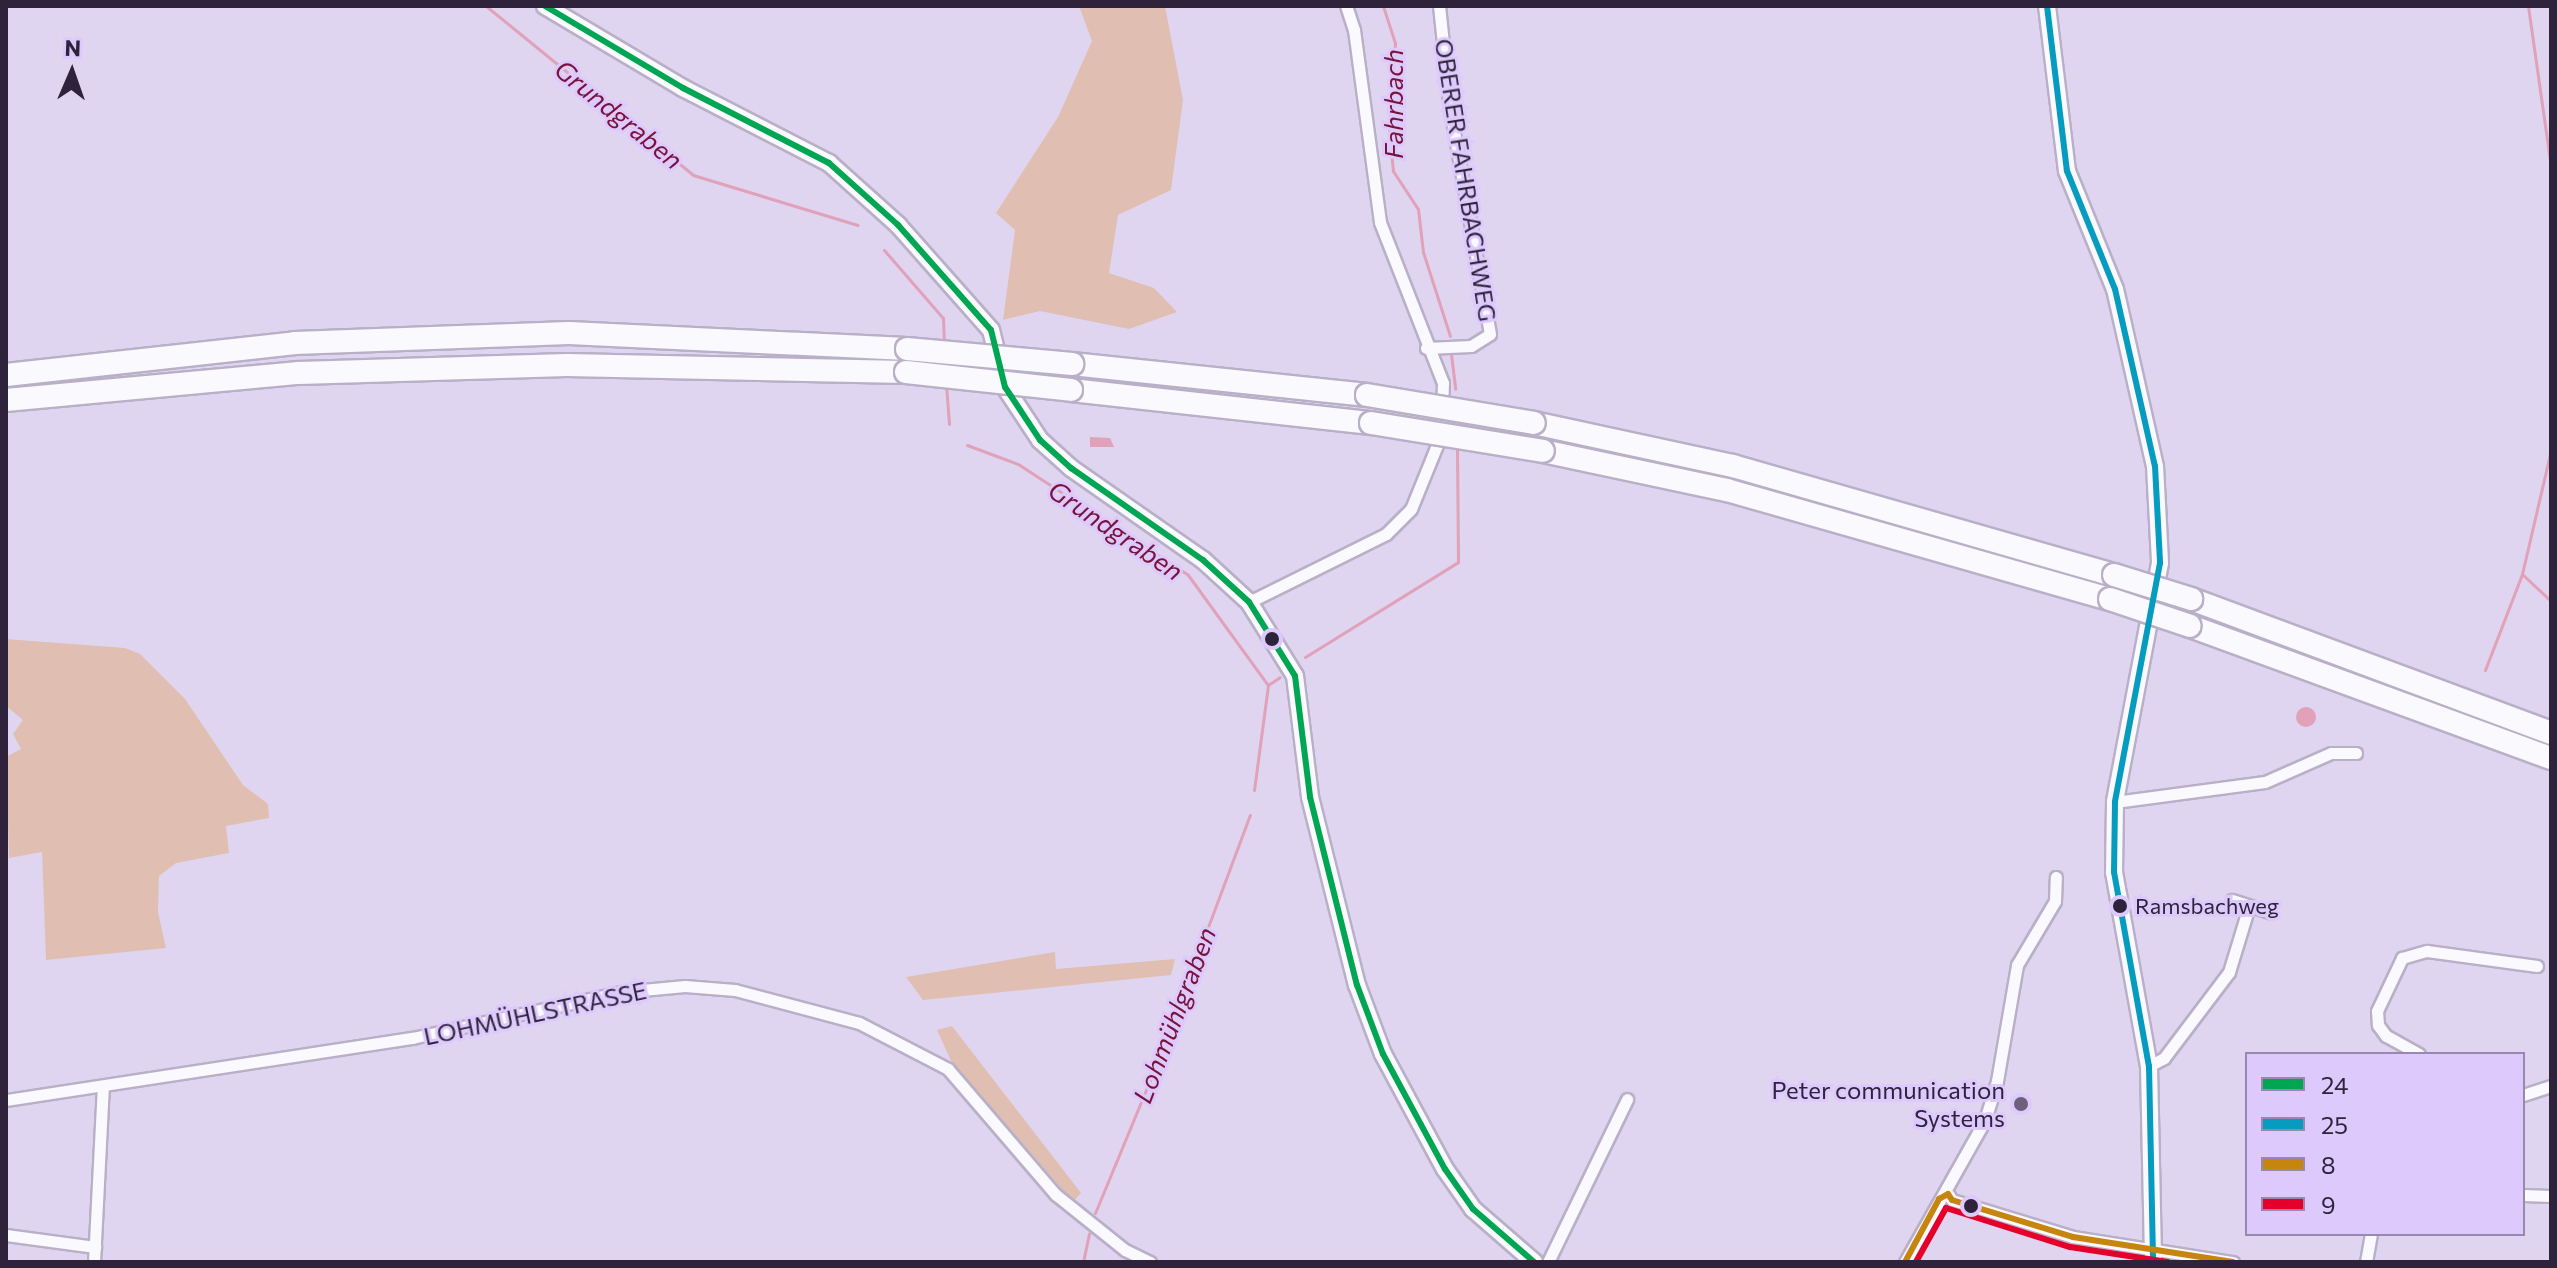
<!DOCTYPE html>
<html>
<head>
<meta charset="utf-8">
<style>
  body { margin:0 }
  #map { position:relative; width:2557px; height:1268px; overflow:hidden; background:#e0d5f1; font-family:Commissioner,sans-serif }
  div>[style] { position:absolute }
  .green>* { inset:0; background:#e0bfb2 }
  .water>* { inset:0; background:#e0a1b9 }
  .round { border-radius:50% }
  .stream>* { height:3px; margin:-1.5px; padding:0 1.5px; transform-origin:1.5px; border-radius:1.5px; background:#e0a1b9 }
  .roads { filter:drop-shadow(2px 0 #b9afc7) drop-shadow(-2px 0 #b9afc7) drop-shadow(0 2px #b9afc7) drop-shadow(0 -2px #b9afc7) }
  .street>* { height:11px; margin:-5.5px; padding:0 5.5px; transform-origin:5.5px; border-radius:5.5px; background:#faf9fd }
  .secondary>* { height:16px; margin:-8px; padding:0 8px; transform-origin:8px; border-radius:8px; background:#faf9fd }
  .highway>* { height:22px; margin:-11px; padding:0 11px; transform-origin:11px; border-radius:11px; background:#faf9fd }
  .bridges { filter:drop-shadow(2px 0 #b9afc7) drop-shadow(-2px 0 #b9afc7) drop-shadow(0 2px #b9afc7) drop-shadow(0 -2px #b9afc7) }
  .highway-bridge>* { height:22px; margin:-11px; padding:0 11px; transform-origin:11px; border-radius:11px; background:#faf9fd }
  .bus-1>* { height:6px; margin:-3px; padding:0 3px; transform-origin:3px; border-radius:3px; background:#00a651 }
  .bus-2>* { height:6px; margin:-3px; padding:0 3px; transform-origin:3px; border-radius:3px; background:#059cbf }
  .bus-3>* { height:6px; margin:-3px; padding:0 3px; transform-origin:3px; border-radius:3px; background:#c5850f }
  .bus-4>* { height:6px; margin:-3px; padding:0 3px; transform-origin:3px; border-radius:3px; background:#e4002b }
  .dots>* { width:22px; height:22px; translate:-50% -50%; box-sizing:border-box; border:4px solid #dec9fd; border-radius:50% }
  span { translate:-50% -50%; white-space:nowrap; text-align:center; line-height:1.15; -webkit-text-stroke:6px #dec9fd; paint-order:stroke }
  .bus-label { font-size:22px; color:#2e233b }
  .left { translate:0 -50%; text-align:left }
  .street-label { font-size:24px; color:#2e233b }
  .poi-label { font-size:24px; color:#2e233b }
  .right { translate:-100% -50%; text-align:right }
  .water-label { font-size:26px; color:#78133a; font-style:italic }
  .frame { position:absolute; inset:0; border:8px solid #2e233b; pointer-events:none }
  .legend { position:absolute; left:2245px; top:1052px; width:280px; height:184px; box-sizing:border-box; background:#dec9fd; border:2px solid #9887af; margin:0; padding:10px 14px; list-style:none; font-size:24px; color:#2e233b }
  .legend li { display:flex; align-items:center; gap:16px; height:40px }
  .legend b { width:40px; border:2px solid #9887af }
  .north { position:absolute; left:32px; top:32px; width:80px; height:80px; -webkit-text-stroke:6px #dec9fd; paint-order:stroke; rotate:2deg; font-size:22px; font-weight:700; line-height:32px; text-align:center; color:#2e233b }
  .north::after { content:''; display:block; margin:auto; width:28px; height:36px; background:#2e233b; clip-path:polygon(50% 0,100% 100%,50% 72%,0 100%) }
</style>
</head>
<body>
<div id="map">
  <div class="green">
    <div style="clip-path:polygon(1079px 6px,1165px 6px,1183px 100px,1171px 190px,1118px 215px,1109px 273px,1154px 288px,1177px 312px,1129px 329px,1040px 311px,1003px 320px,1015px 230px,996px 213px,1058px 117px,1092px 41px)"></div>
    <div style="clip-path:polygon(6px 639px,125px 648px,140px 654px,185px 699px,243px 785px,268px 804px,269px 818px,226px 826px,229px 853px,176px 863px,159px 876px,158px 912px,166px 948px,46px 960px,42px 852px,9px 858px,6px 757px,21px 749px,13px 734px,23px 720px,6px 706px)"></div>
    <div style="clip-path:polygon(1055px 952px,1056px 969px,1175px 959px,1171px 975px,923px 1000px,906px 977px)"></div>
    <div style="clip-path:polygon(952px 1026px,1081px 1193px,1073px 1202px,951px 1061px,937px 1030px)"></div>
  </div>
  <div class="water">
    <div style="clip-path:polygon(1090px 437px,1110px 438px,1114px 447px,1090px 447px)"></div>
    <div class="round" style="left:2296px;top:707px;width:20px;height:20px"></div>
  </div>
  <div class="stream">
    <div style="left:486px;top:6px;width:267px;rotate:39.2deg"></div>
    <div style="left:693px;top:175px;width:172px;rotate:16.9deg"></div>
    <div style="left:1383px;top:6px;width:39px;rotate:72deg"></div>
    <div style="left:1395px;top:43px;width:86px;rotate:94deg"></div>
    <div style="left:1389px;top:129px;width:42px;rotate:84.6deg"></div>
    <div style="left:1393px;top:171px;width:45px;rotate:56.7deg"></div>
    <div style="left:1418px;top:209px;width:43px;rotate:83.4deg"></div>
    <div style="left:1423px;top:252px;width:88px;rotate:72.2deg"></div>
    <div style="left:2528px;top:6px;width:164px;rotate:81.9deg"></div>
    <div style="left:884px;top:250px;width:90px;rotate:49.1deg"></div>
    <div style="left:943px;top:318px;width:26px;rotate:88deg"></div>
    <div style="left:1451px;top:354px;width:35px;rotate:83deg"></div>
    <div style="left:946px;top:384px;width:40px;rotate:85.7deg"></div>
    <div style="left:967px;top:445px;width:54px;rotate:20.4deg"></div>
    <div style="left:1018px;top:464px;width:203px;rotate:33.1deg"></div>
    <div style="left:1188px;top:575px;width:136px;rotate:54deg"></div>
    <div style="left:2522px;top:574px;width:40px;rotate:43deg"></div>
    <div style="left:1305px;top:657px;width:180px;rotate:-31.8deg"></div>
    <div style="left:1458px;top:562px;width:114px;rotate:-90.5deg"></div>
    <div style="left:2485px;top:670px;width:103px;rotate:-68.9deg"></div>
    <div style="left:2522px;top:574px;width:128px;rotate:-76.9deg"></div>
    <div style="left:1268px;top:685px;width:14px;rotate:-34deg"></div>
    <div style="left:1254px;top:790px;width:106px;rotate:-82.4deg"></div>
    <div style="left:1095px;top:1213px;width:159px;rotate:-67.5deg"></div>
    <div style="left:1156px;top:1066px;width:268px;rotate:-69.5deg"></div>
    <div style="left:1083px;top:1262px;width:29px;rotate:-78deg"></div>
  </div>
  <div class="roads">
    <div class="street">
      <div style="left:1426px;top:348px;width:45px;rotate:-2.5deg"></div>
      <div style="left:1471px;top:346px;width:22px;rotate:-32deg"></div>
      <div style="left:1490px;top:334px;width:228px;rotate:-100.1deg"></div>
      <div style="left:1450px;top:110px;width:105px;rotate:-96deg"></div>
      <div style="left:1249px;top:602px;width:153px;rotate:-26.4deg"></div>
      <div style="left:1386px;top:534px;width:35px;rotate:-45deg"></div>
      <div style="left:1411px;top:509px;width:80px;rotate:-67.9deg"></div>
      <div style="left:1441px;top:435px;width:52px;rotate:-87.8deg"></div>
      <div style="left:1443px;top:383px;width:173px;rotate:-111.4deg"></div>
      <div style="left:1380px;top:222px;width:194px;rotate:-97.7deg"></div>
      <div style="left:1354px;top:30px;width:25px;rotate:-108deg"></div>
      <div style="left:2115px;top:802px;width:151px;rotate:-7.6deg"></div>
      <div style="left:2265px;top:782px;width:72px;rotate:-23.7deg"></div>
      <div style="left:2331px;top:753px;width:25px"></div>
      <div style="left:2232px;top:900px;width:40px;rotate:18deg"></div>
      <div style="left:2419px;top:1054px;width:38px;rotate:-151deg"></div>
      <div style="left:2386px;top:1036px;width:14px;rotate:-126deg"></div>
      <div style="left:2378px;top:1025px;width:14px;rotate:-94deg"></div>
      <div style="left:2377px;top:1011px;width:59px;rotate:-64.7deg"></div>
      <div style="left:2402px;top:958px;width:26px;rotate:-16deg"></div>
      <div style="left:2427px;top:951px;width:111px;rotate:7.8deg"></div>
      <div style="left:2149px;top:1066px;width:17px;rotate:-28deg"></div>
      <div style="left:2164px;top:1058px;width:108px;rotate:-52.9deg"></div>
      <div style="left:2229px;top:972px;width:69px;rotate:-73.1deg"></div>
      <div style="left:2523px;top:1095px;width:29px;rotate:-18deg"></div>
      <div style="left:6px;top:1100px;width:411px;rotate:-8.7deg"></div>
      <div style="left:412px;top:1038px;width:214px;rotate:-12.4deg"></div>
      <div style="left:621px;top:992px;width:64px;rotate:-5.4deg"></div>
      <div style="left:685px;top:986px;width:50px;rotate:4.6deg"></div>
      <div style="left:735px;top:990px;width:128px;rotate:14.9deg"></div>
      <div style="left:859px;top:1023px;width:100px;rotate:27.3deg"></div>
      <div style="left:948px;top:1069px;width:165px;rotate:49.4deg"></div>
      <div style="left:1055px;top:1194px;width:90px;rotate:38.7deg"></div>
      <div style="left:1125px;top:1250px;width:28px;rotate:26deg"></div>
      <div style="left:1948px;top:1194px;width:7px;rotate:56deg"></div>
      <div style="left:1952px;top:1200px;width:127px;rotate:17deg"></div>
      <div style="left:2073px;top:1237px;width:162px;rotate:8.9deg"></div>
      <div style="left:2523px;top:1195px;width:28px;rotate:2deg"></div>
      <div style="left:6px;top:1235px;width:90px;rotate:7.7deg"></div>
      <div style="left:94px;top:1262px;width:175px;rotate:-87.1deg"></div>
      <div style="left:1548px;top:1262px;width:181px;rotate:-64.1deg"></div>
      <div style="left:1905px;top:1262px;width:163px;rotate:-60.6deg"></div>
      <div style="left:1985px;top:1120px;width:41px;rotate:-72.9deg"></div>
      <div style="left:1997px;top:1081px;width:118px;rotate:-80.2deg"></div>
      <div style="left:2017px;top:965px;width:74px;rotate:-59.3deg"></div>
      <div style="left:2055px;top:901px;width:24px;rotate:-88deg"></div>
      <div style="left:2366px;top:1262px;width:28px;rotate:-80deg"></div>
    </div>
    <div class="secondary">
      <div style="left:545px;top:6px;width:161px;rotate:30.7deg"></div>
      <div style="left:683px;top:88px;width:164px;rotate:27.2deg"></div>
      <div style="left:829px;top:163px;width:93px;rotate:41.9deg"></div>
      <div style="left:898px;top:225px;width:140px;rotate:48.5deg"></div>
      <div style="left:991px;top:330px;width:59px;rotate:76.2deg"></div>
      <div style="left:1005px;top:387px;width:64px;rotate:56.6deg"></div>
      <div style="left:1040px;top:440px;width:42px;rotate:42.1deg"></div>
      <div style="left:1071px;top:468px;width:161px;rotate:34.9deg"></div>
      <div style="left:1203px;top:560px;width:62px;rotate:42.4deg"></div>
      <div style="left:1249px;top:602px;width:87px;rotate:58.1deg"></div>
      <div style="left:1295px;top:676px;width:122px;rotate:82.9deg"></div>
      <div style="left:1310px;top:797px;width:194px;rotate:76deg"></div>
      <div style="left:1357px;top:985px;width:74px;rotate:69.4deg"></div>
      <div style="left:1383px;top:1054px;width:131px;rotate:61.7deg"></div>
      <div style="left:1445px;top:1169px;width:49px;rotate:55deg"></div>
      <div style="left:1473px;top:1209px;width:81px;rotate:41deg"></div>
      <div style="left:2047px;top:6px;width:166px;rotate:83.1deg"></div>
      <div style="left:2067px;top:171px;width:127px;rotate:67.9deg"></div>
      <div style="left:2115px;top:289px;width:181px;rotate:77.3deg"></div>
      <div style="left:2155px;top:466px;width:97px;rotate:87deg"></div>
      <div style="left:2160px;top:563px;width:243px;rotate:100.7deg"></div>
      <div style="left:2115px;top:802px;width:70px;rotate:90.8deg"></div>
      <div style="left:2114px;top:872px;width:197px;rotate:79.8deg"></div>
      <div style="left:2149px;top:1066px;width:196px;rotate:88.8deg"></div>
    </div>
    <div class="highway">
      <div style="left:1072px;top:364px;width:297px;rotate:6deg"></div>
      <div style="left:6px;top:375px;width:291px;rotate:-6.3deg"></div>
      <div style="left:295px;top:343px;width:274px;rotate:-2.1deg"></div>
      <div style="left:569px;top:333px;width:338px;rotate:2.7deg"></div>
      <div style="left:1071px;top:390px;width:302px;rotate:6.3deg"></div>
      <div style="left:6px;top:400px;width:294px;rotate:-5.3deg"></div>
      <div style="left:299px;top:373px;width:268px;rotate:-1.7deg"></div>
      <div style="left:567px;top:365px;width:339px;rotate:1.2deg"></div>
      <div style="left:1534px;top:423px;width:204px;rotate:12.2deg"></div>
      <div style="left:1733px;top:466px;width:396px;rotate:16deg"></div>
      <div style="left:1543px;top:451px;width:188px;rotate:12deg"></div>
      <div style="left:1727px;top:490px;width:398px;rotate:15.9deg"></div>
      <div style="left:2191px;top:599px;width:384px;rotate:20.4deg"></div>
      <div style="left:2190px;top:626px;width:384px;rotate:20.1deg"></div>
    </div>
  </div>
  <div class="bridges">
    <div class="highway-bridge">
      <div style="left:907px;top:349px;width:166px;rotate:5.2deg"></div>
      <div style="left:906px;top:372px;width:166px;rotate:6.2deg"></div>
      <div style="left:1367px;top:395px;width:169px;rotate:9.5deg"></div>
      <div style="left:1371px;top:423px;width:174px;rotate:9.2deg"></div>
      <div style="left:2114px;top:575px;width:81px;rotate:17.3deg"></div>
      <div style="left:2110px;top:599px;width:84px;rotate:18.6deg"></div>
    </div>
  </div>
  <div class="bus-1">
    <div style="left:545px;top:6px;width:161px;rotate:30.7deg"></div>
    <div style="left:683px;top:88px;width:164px;rotate:27.2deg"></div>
    <div style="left:829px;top:163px;width:93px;rotate:41.9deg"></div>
    <div style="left:898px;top:225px;width:140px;rotate:48.5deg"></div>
    <div style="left:991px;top:330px;width:59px;rotate:76.2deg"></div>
    <div style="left:1005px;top:387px;width:64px;rotate:56.6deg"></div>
    <div style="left:1040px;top:440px;width:42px;rotate:42.1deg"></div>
    <div style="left:1071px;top:468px;width:161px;rotate:34.9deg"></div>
    <div style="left:1203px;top:560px;width:62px;rotate:42.4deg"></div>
    <div style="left:1249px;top:602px;width:87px;rotate:58.1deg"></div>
    <div style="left:1295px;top:676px;width:122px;rotate:82.9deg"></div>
    <div style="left:1310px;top:797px;width:194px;rotate:76deg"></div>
    <div style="left:1357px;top:985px;width:74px;rotate:69.4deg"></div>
    <div style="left:1383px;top:1054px;width:131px;rotate:61.7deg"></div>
    <div style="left:1445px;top:1169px;width:49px;rotate:55deg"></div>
    <div style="left:1473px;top:1209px;width:81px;rotate:41deg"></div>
  </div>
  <div class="bus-2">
    <div style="left:2047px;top:6px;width:166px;rotate:83.1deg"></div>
    <div style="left:2067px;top:171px;width:127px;rotate:67.9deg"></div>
    <div style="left:2115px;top:289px;width:181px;rotate:77.3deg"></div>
    <div style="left:2155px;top:466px;width:97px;rotate:87deg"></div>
    <div style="left:2160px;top:563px;width:243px;rotate:100.7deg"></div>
    <div style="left:2115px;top:802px;width:70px;rotate:90.8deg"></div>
    <div style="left:2114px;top:872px;width:197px;rotate:79.8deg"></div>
    <div style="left:2149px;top:1066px;width:196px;rotate:88.8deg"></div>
  </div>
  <div class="bus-3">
    <div style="left:1905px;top:1262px;width:72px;rotate:-61.6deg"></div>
    <div style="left:1939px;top:1199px;width:10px;rotate:-29deg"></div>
    <div style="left:1948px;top:1194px;width:7px;rotate:56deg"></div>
    <div style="left:1952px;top:1200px;width:127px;rotate:17deg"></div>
    <div style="left:2073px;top:1237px;width:162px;rotate:8.9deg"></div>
  </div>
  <div class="bus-4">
    <div style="left:1916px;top:1262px;width:62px;rotate:-60.9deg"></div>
    <div style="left:1946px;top:1208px;width:130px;rotate:17.5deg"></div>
    <div style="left:2070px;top:1247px;width:99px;rotate:8.7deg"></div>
  </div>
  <div class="dots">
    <div style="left:1272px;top:639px;background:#2e233b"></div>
    <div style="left:2120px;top:906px;background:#2e233b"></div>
    <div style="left:2021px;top:1104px;background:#6c617b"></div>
    <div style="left:1971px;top:1206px;background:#2e233b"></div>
  </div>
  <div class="bus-label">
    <span class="left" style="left:2135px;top:906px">Ramsbachweg</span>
  </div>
  <div class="street-label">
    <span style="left:1466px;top:180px;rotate:81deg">OBERER FAHRBACHWEG</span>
    <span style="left:535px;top:1013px;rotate:-12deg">LOHMÜHLSTRASSE</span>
  </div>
  <div class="poi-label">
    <span class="right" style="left:2005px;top:1104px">Peter communication<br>Systems</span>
  </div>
  <div class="water-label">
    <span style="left:1393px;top:104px;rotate:-90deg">Fahrbach</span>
    <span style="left:619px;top:114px;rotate:39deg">Grundgraben</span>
    <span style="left:1116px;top:530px;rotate:34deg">Grundgraben</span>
    <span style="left:1174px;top:1015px;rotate:-69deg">Lohmühlgraben</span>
  </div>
  <div class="frame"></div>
  <ul class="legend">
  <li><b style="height:10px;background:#00a651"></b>24</li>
  <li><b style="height:10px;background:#059cbf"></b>25</li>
  <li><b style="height:10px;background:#c5850f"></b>8</li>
  <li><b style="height:10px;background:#e4002b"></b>9</li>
  </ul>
  <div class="north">N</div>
</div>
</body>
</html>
